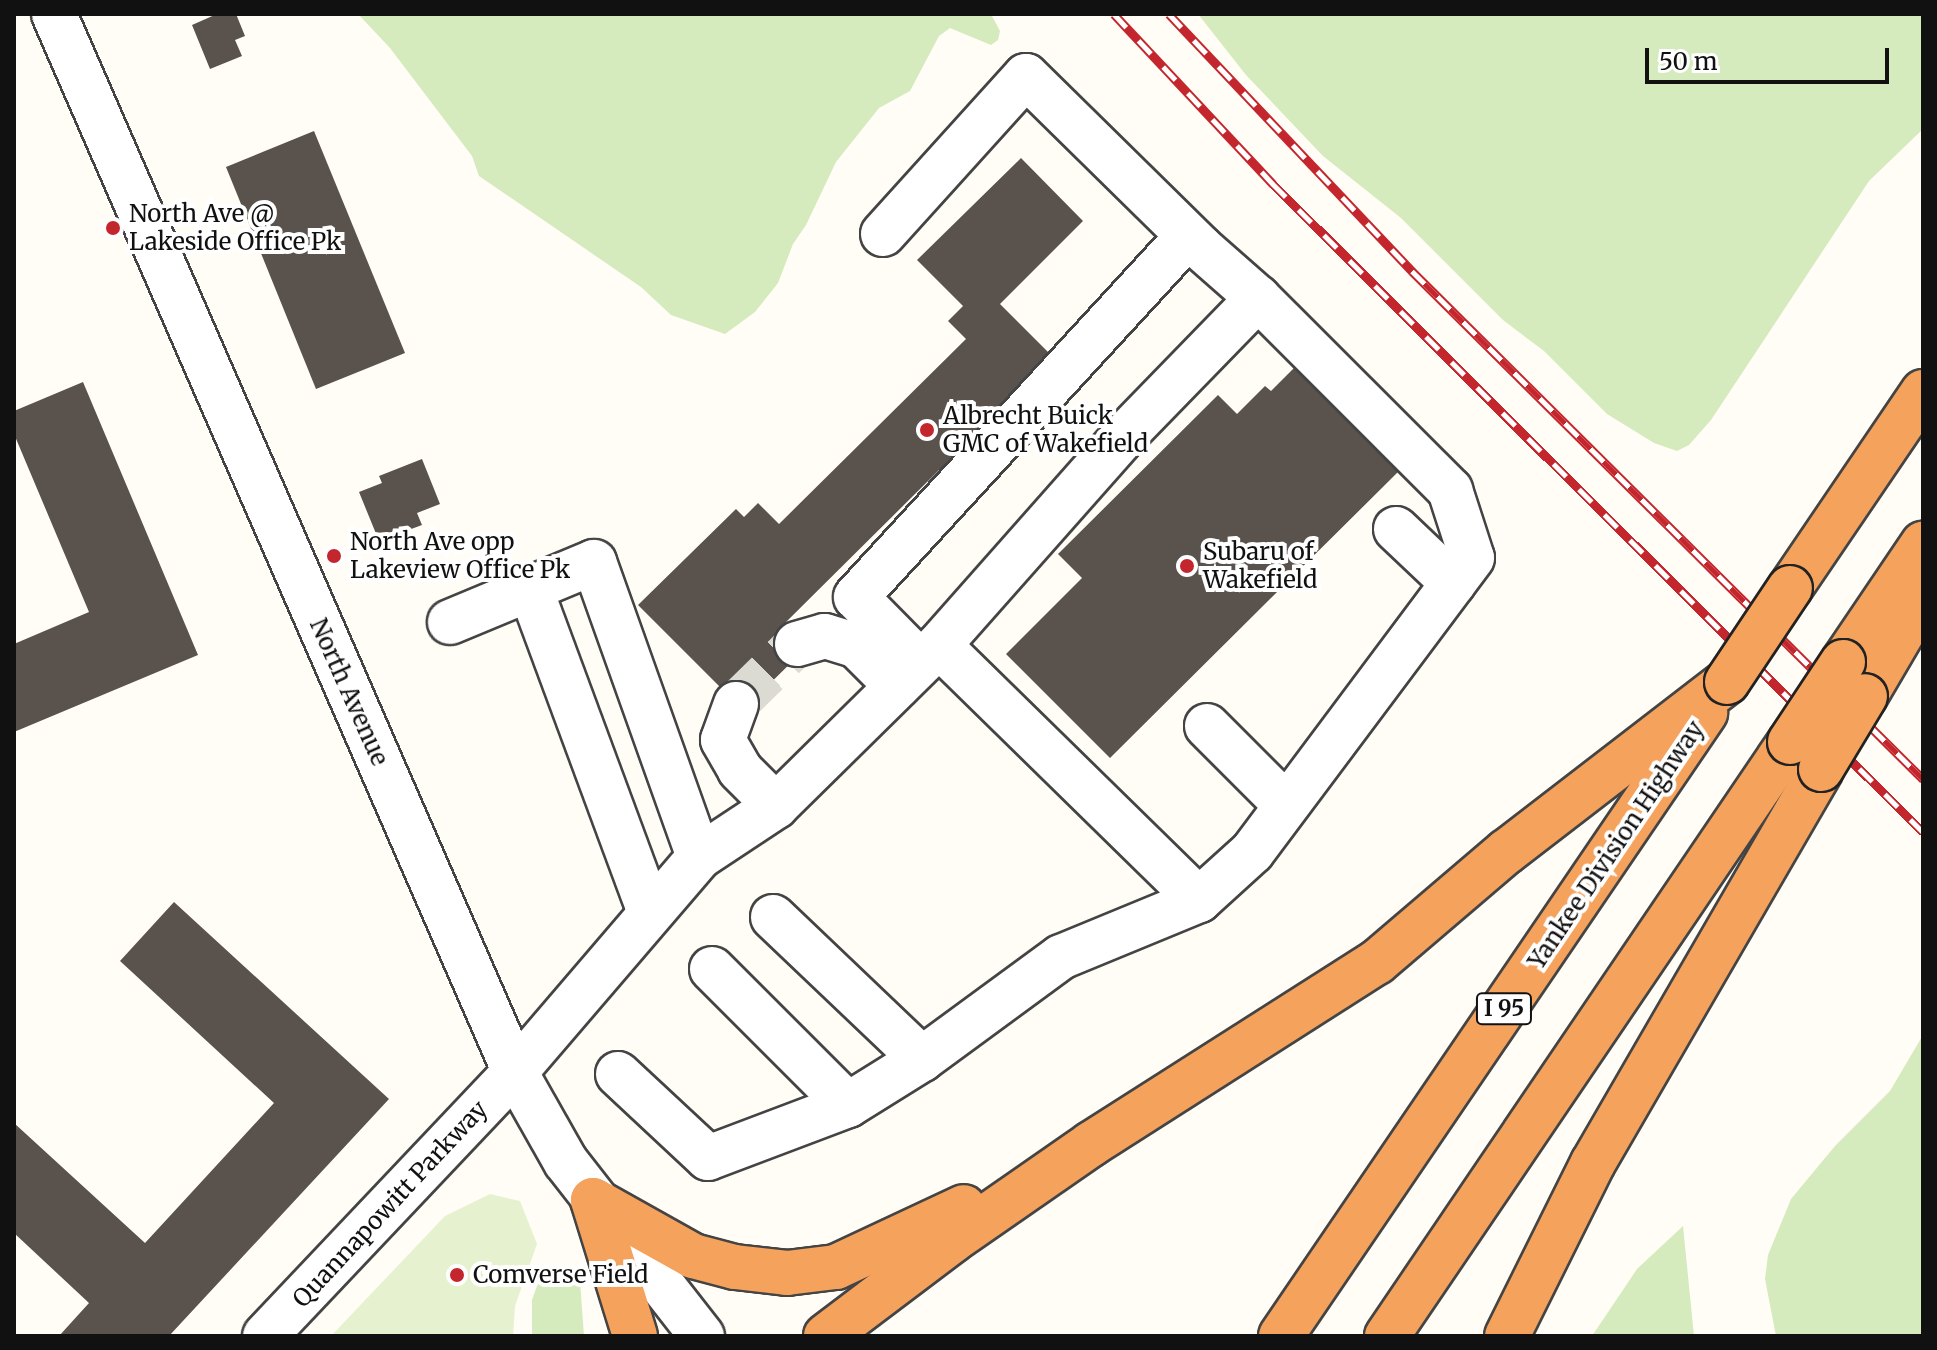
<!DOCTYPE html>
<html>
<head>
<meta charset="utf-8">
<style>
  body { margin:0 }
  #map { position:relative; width:1937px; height:1350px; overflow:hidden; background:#fffdf5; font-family:Merriweather,serif }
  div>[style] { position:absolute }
  .green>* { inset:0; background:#d5ebbd }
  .pitch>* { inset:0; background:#e6f2cf }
  .building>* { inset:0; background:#5a524d }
  .minor-tunnel>* { height:44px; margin-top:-22px; transform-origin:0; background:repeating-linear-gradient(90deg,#dbdad3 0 44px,transparent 0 66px) }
  .roads { filter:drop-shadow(2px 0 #444) drop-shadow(-2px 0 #444) drop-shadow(0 2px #444) drop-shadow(0 -2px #444) }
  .minor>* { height:44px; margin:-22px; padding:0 22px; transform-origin:22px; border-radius:22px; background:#fff }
  .highway>* { height:44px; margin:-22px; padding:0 22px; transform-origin:22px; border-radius:22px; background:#f5a25d }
  .rail>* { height:9px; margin-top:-4.5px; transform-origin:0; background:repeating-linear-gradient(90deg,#fff 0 18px,#c4262e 0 36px); box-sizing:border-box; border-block:2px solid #c4262e }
  .bridges { filter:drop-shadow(2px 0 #222) drop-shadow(-2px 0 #222) drop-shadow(0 2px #222) drop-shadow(0 -2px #222) }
  .highway-bridge>* { height:44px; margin:-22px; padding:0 22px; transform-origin:22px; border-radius:22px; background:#f5a25d }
  .dots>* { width:22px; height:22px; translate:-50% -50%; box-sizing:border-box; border:4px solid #fff; border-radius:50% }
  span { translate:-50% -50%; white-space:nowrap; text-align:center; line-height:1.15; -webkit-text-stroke:8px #fff; paint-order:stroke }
  .shield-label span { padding:2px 6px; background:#fff; border:2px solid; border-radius:6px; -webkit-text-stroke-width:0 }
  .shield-label { font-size:22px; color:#111; font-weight:700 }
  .poi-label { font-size:24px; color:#111 }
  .left { translate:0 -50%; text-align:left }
  .street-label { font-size:24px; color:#111 }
  .frame { position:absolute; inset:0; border:16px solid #111; pointer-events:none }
  .scale { position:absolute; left:1645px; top:48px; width:244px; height:36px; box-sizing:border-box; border:4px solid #111; border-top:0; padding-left:10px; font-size:24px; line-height:28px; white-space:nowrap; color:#111; -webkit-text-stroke:6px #fff; paint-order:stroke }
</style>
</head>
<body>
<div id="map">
  <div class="green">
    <div style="clip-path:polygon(358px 14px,991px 14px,1000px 31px,998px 40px,991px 45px,950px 28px,939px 36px,910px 91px,879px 108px,836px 162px,806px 225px,793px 244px,778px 283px,755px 312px,725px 334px,671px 315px,641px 287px,479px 176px,472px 156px,390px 48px)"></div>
    <div style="clip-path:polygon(1198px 14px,1923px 14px,1923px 129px,1869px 181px,1711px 420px,1689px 445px,1677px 451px,1654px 443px,1607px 414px,1544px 351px,1503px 320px,1401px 218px,1323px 156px,1246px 75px)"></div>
    <div style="clip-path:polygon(1923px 1035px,1923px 1336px,1776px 1336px,1765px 1279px,1768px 1255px,1791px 1199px,1835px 1146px,1890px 1091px)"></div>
    <div style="clip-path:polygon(1683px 1226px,1694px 1336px,1592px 1336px,1637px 1269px)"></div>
    <div style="clip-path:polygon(558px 1268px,573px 1273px,580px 1281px,584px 1336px,532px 1336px,532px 1300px,537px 1286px,542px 1277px)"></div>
  </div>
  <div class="pitch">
    <div style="clip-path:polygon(490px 1194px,520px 1201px,537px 1244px,515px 1306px,513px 1336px,331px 1336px,445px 1216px)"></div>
  </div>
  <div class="building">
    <div style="clip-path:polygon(217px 14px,236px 14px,245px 36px,235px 40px,242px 56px,210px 69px,192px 25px)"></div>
    <div style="clip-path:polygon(314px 131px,405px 353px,316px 389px,226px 167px)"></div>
    <div style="clip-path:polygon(1021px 158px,1083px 221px,1000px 304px,1053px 357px,780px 628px,803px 651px,743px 710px,638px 605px,736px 509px,744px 517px,758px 503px,779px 524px,966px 339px,948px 321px,963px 306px,917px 260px)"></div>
    <div style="clip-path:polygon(1297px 365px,1401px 469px,1110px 758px,1006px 654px,1082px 578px,1058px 554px,1218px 395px,1237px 414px,1265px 386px,1271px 391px)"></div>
    <div style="clip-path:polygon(83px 382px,198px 655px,14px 732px,14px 644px,89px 612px,14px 434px,14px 411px)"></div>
    <div style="clip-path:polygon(422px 459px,440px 504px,417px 513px,422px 525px,379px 541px,359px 492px,382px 483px,379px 476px)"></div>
    <div style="clip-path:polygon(174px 902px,389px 1099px,169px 1336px,59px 1336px,89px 1303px,14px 1233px,14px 1123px,145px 1243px,274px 1103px,120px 961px)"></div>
  </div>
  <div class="minor-tunnel">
    <div style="left:736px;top:704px;width:86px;rotate:-44.5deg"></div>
  </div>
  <div class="roads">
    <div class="minor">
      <div style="left:54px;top:14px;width:1154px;rotate:66.46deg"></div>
      <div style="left:515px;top:1072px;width:103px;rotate:60.5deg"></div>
      <div style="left:566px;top:1162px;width:221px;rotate:52deg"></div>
      <div style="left:883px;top:234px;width:213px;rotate:-47.9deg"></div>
      <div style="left:1026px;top:76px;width:245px;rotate:44.5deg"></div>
      <div style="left:1201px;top:248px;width:76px;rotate:41.3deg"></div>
      <div style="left:1258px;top:298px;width:272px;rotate:45deg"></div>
      <div style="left:1450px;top:490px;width:71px;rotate:72.1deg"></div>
      <div style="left:1472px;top:558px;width:367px;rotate:126.8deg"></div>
      <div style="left:1252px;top:852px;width:72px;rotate:137.8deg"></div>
      <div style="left:1396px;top:529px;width:79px;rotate:43.5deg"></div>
      <div style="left:530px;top:588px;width:346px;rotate:69.7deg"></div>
      <div style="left:450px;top:622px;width:156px;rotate:-22.6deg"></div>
      <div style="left:594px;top:562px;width:313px;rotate:70.4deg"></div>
      <div style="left:797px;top:644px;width:29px;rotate:-16deg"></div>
      <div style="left:825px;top:636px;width:34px;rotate:17deg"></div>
      <div style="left:857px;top:646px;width:57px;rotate:45deg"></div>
      <div style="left:920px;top:662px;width:91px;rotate:-134.6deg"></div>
      <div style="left:856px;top:597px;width:490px;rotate:-47.4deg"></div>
      <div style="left:736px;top:704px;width:38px;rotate:110deg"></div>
      <div style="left:723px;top:740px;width:34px;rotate:60deg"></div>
      <div style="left:740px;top:770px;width:51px;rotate:45deg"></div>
      <div style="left:1207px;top:726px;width:112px;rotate:45deg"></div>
      <div style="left:773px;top:917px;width:206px;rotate:43.6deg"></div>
      <div style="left:712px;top:969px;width:192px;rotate:45deg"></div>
      <div style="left:618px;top:1074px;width:123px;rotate:43deg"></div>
      <div style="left:708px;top:1158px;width:150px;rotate:-20.7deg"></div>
      <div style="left:848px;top:1105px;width:87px;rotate:-31.9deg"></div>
      <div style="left:922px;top:1059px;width:172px;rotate:-36.3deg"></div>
      <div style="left:1061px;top:957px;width:149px;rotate:-22.4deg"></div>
      <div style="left:1199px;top:900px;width:364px;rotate:-135.6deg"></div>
      <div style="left:265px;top:1336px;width:364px;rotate:-46.6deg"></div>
      <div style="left:515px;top:1072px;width:283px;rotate:-49.4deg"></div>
      <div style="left:699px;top:857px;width:92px;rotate:-33.5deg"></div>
      <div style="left:776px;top:806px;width:229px;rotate:-44.6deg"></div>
      <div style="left:939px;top:645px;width:276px;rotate:-48.5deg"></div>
      <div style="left:1122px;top:438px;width:195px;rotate:-45.8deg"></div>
    </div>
    <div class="highway">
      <div style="left:1790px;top:588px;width:237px;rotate:-55.8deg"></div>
      <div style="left:1843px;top:662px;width:143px;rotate:-55.9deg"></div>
      <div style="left:1865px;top:696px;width:115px;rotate:-59.6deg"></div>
      <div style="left:593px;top:1200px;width:115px;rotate:29.2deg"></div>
      <div style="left:693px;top:1256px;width:43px;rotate:14.7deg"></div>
      <div style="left:735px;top:1267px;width:52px;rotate:6.6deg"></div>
      <div style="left:787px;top:1273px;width:49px;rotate:-7deg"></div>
      <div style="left:836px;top:1267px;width:141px;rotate:-25.1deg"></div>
      <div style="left:593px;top:1200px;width:142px;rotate:72.8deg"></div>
      <div style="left:826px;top:1336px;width:159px;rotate:-37.1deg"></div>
      <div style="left:953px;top:1240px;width:168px;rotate:-34.8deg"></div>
      <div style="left:1091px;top:1144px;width:339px;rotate:-32.5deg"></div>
      <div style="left:1377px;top:962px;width:170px;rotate:-40.5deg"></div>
      <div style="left:1506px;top:852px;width:279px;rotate:-37.6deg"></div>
      <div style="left:1281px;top:1336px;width:754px;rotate:-55.76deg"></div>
      <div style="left:1387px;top:1336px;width:718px;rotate:-55.85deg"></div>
      <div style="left:1507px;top:1336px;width:193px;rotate:-63.6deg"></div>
      <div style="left:1593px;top:1163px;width:455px;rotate:-59.9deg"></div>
    </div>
  </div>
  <div class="rail">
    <div style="left:1114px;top:14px;width:233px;rotate:46.9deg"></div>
    <div style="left:1273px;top:184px;width:918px;rotate:44.91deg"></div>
    <div style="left:1169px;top:14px;width:354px;rotate:46.6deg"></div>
    <div style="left:1412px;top:271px;width:721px;rotate:44.83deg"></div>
  </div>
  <div class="bridges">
    <div class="highway-bridge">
      <div style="left:1727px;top:682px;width:113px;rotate:-56.2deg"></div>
      <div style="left:1790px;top:742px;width:96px;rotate:-56.5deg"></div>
      <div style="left:1821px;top:769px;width:85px;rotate:-58.9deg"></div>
    </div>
  </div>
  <div class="dots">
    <div style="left:113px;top:228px;background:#c4262e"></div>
    <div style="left:927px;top:430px;background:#c4262e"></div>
    <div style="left:334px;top:556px;background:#c4262e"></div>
    <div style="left:1187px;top:566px;background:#c4262e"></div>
    <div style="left:457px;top:1275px;background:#c4262e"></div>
  </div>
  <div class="shield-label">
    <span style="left:1504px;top:1009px">I 95</span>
  </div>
  <div class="poi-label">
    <span class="left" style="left:129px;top:228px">North Ave @<br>Lakeside Office Pk</span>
    <span class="left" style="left:943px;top:430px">Albrecht Buick<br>GMC of Wakefield</span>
    <span class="left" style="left:350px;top:556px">North Ave opp<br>Lakeview Office Pk</span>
    <span class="left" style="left:1203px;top:566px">Subaru of<br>Wakefield</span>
    <span class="left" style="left:473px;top:1275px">Comverse Field</span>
  </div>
  <div class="street-label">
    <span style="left:349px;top:692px;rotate:66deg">North Avenue</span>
    <span style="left:1616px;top:845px;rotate:-56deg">Yankee Division Highway</span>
    <span style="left:390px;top:1204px;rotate:-47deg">Quannapowitt Parkway</span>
  </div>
  <div class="frame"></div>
  <div class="scale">50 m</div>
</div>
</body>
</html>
